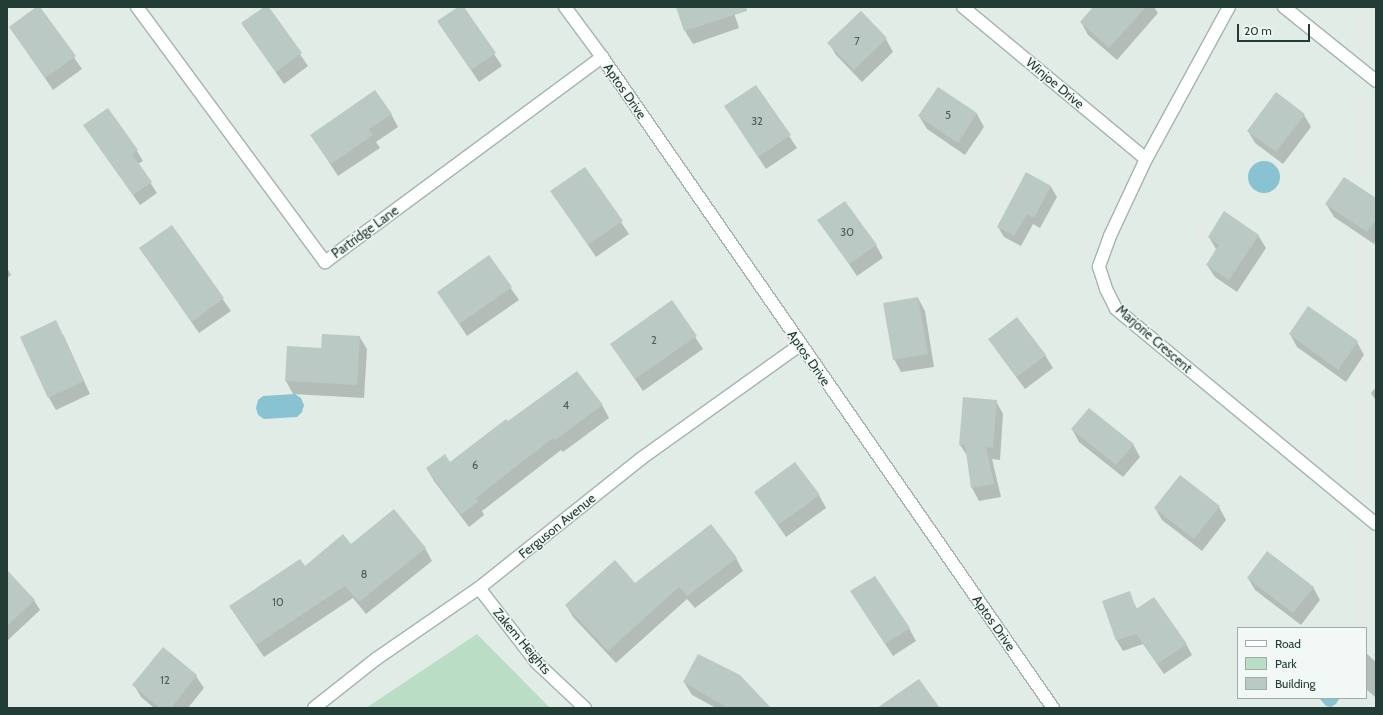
<!DOCTYPE html>
<html>
<head>
<meta charset="utf-8">
<style>
  body { margin:0 }
  #map { position:relative; width:1383px; height:715px; overflow:hidden; background:#e1ece7; font-family:Cabin,sans-serif }
  div>[style] { position:absolute }
  .green>* { inset:0; background:#baddc5 }
  .water>* { inset:0; background:#89c3d1 }
  .round { border-radius:50% }
  .shadow>* { inset:0; background:#0003 }
  .building>* { inset:0; background:#bac9c3 }
  .roads { filter:drop-shadow(1px 0 #a4b4ae) drop-shadow(-1px 0 #a4b4ae) drop-shadow(0 1px #a4b4ae) drop-shadow(0 -1px #a4b4ae) }
  .minor>* { height:12px; margin:-6px; padding:0 6px; transform-origin:6px; border-radius:6px; background:#fff }
  span { translate:-50% -50%; white-space:nowrap; text-align:center; line-height:1.15; -webkit-text-stroke:3px #f2f8f5; paint-order:stroke }
  .number-label { font-size:11px; color:#485f59 }
  .number-label span { -webkit-text-stroke-width:0 }
  .street-label { font-size:13px; color:#223c36 }
  .frame { position:absolute; inset:0; border:8px solid #223c36; pointer-events:none }
  .legend { position:absolute; left:1237px; top:627px; width:130px; height:72px; box-sizing:border-box; background:#f2f8f5; border:1px solid #9fada9; margin:0; padding:5px 7px; list-style:none; font-size:12px; color:#223c36 }
  .legend li { display:flex; align-items:center; gap:8px; height:20px }
  .legend b { width:20px; border:1px solid #9fada9 }
  .scale { position:absolute; left:1237px; top:24px; width:73px; height:18px; box-sizing:border-box; border:2px solid #223c36; border-top:0; padding-left:5px; font-size:12px; line-height:14px; white-space:nowrap; color:#223c36; -webkit-text-stroke:3px #f2f8f5; paint-order:stroke }
</style>
</head>
<body>
<div id="map">
  <div class="green">
    <div style="clip-path:polygon(477px 634px,550px 708px,366px 708px)"></div>
  </div>
  <div class="water">
    <div class="round" style="left:1248px;top:161px;width:32px;height:32px"></div>
    <div style="clip-path:polygon(295px 394px,301px 398px,304px 405px,302px 412px,297px 417px,264px 419px,258px 415px,256px 408px,258px 400px,263px 396px)"></div>
    <div style="clip-path:polygon(1319px 698px,1338px 698px,1339px 699px,1336px 704px,1331px 707px,1326px 706px)"></div>
  </div>
  <div class="shadow">
    <div style="clip-path:polygon(39px 7px,82px 69px,53px 90px,10px 27px)"></div>
    <div style="clip-path:polygon(266px 7px,268px 7px,308px 66px,284px 84px,242px 24px)"></div>
    <div style="clip-path:polygon(459px 7px,463px 7px,502px 66px,479px 82px,438px 22px)"></div>
    <div style="clip-path:polygon(677px 7px,732px 7px,739px 28px,693px 44px,685px 31px)"></div>
    <div style="clip-path:polygon(1095px 7px,1154px 7px,1158px 13px,1117px 60px,1088px 35px,1081px 22px)"></div>
    <div style="clip-path:polygon(860px 12px,886px 39px,893px 52px,862px 82px,836px 55px,829px 43px)"></div>
    <div style="clip-path:polygon(756px 86px,797px 148px,766px 169px,733px 119px)"></div>
    <div style="clip-path:polygon(938px 88px,977px 114px,984px 127px,965px 155px,927px 129px,919px 116px)"></div>
    <div style="clip-path:polygon(391px 114px,398px 127px,376px 142px,380px 148px,338px 176px,311px 135px)"></div>
    <div style="clip-path:polygon(1304px 115px,1311px 127px,1283px 164px,1255px 143px,1248px 131px)"></div>
    <div style="clip-path:polygon(84px 126px,137px 151px,143px 161px,138px 164px,157px 193px,140px 205px)"></div>
    <div style="clip-path:polygon(585px 169px,629px 234px,596px 257px,552px 192px)"></div>
    <div style="clip-path:polygon(1027px 174px,1051px 187px,1057px 197px,1040px 228px,1033px 224px,1021px 246px,1004px 237px,998px 227px)"></div>
    <div style="clip-path:polygon(1376px 200px,1376px 241px,1374px 244px,1334px 217px,1326px 204px)"></div>
    <div style="clip-path:polygon(819px 220px,876px 245px,883px 258px,857px 276px)"></div>
    <div style="clip-path:polygon(172px 226px,231px 311px,199px 333px,140px 248px)"></div>
    <div style="clip-path:polygon(1258px 235px,1266px 248px,1237px 292px,1215px 277px,1207px 265px,1216px 249px,1209px 237px)"></div>
    <div style="clip-path:polygon(489px 257px,519px 300px,467px 336px,438px 292px)"></div>
    <div style="clip-path:polygon(7px 268px,11px 275px,7px 278px)"></div>
    <div style="clip-path:polygon(918px 298px,925px 311px,934px 367px,901px 372px,894px 359px)"></div>
    <div style="clip-path:polygon(672px 302px,703px 349px,643px 391px,619px 356px)"></div>
    <div style="clip-path:polygon(63px 334px,90px 394px,56px 410px,49px 398px)"></div>
    <div style="clip-path:polygon(1290px 334px,1357px 342px,1364px 355px,1346px 382px,1297px 347px)"></div>
    <div style="clip-path:polygon(359px 336px,367px 349px,364px 398px,293px 394px,286px 381px,288px 347px,322px 349px)"></div>
    <div style="clip-path:polygon(990px 339px,1045px 355px,1053px 368px,1025px 389px,997px 351px)"></div>
    <div style="clip-path:polygon(1376px 387px,1376px 401px,1371px 393px)"></div>
    <div style="clip-path:polygon(996px 401px,1003px 414px,1000px 460px,992px 459px,1001px 497px,979px 501px,972px 488px,968px 457px,960px 445px)"></div>
    <div style="clip-path:polygon(602px 405px,609px 418px,563px 452px,561px 450px,482px 511px,484px 515px,469px 527px,434px 481px,427px 469px,450px 463px,508px 422px)"></div>
    <div style="clip-path:polygon(1072px 429px,1133px 444px,1140px 457px,1123px 477px,1079px 442px)"></div>
    <div style="clip-path:polygon(1180px 477px,1219px 507px,1226px 520px,1202px 551px,1162px 520px,1155px 508px)"></div>
    <div style="clip-path:polygon(755px 492px,819px 495px,826px 508px,786px 537px)"></div>
    <div style="clip-path:polygon(351px 546px,425px 548px,432px 561px,366px 614px,353px 598px,264px 657px,238px 619px)"></div>
    <div style="clip-path:polygon(736px 558px,743px 571px,695px 608px,687px 599px,616px 663px,573px 617px,566px 605px,635px 584px)"></div>
    <div style="clip-path:polygon(7px 572px,34px 600px,40px 610px,7px 641px)"></div>
    <div style="clip-path:polygon(1248px 578px,1313px 587px,1320px 600px,1301px 625px,1255px 590px)"></div>
    <div style="clip-path:polygon(1129px 593px,1137px 609px,1186px 644px,1192px 655px,1164px 674px,1143px 644px,1123px 651px,1117px 641px,1103px 602px)"></div>
    <div style="clip-path:polygon(859px 604px,909px 628px,916px 641px,893px 656px)"></div>
    <div style="clip-path:polygon(164px 648px,196px 676px,204px 688px,188px 708px,154px 708px,141px 697px,134px 685px)"></div>
    <div style="clip-path:polygon(1366px 653px,1376px 662px,1375px 697px,1366px 689px)"></div>
    <div style="clip-path:polygon(684px 682px,768px 708px,716px 708px,692px 695px)"></div>
  </div>
  <div class="building">
    <div style="clip-path:polygon(36px 7px,40px 7px,76px 56px,45px 78px,9px 27px)"></div>
    <div style="clip-path:polygon(264px 7px,269px 7px,302px 53px,276px 72px,241px 23px)"></div>
    <div style="clip-path:polygon(458px 7px,464px 7px,496px 53px,471px 70px,437px 21px)"></div>
    <div style="clip-path:polygon(676px 7px,746px 7px,747px 11px,684px 31px)"></div>
    <div style="clip-path:polygon(1093px 7px,1146px 7px,1109px 48px,1080px 22px)"></div>
    <div style="clip-path:polygon(861px 11px,887px 38px,854px 70px,827px 43px)"></div>
    <div style="clip-path:polygon(756px 85px,791px 135px,758px 157px,724px 106px)"></div>
    <div style="clip-path:polygon(938px 87px,977px 113px,958px 143px,918px 116px)"></div>
    <div style="clip-path:polygon(375px 90px,392px 114px,369px 129px,373px 135px,331px 164px,310px 135px)"></div>
    <div style="clip-path:polygon(1276px 92px,1305px 114px,1276px 152px,1247px 131px)"></div>
    <div style="clip-path:polygon(108px 108px,138px 150px,132px 154px,152px 182px,133px 195px,83px 125px)"></div>
    <div style="clip-path:polygon(585px 167px,623px 221px,588px 245px,550px 191px)"></div>
    <div style="clip-path:polygon(1026px 172px,1051px 186px,1034px 218px,1027px 214px,1014px 236px,997px 227px)"></div>
    <div style="clip-path:polygon(1344px 177px,1376px 198px,1376px 219px,1367px 232px,1325px 204px)"></div>
    <div style="clip-path:polygon(845px 201px,877px 245px,849px 264px,817px 220px)"></div>
    <div style="clip-path:polygon(1224px 211px,1259px 235px,1229px 280px,1206px 265px,1219px 245px,1208px 237px)"></div>
    <div style="clip-path:polygon(172px 225px,224px 298px,192px 322px,139px 248px)"></div>
    <div style="clip-path:polygon(489px 255px,512px 287px,459px 324px,437px 292px)"></div>
    <div style="clip-path:polygon(918px 297px,928px 354px,893px 360px,883px 303px)"></div>
    <div style="clip-path:polygon(672px 300px,697px 336px,635px 379px,610px 344px)"></div>
    <div style="clip-path:polygon(1308px 306px,1358px 341px,1338px 370px,1289px 334px)"></div>
    <div style="clip-path:polygon(1017px 317px,1046px 355px,1017px 377px,988px 339px)"></div>
    <div style="clip-path:polygon(56px 320px,84px 381px,48px 398px,20px 337px)"></div>
    <div style="clip-path:polygon(322px 334px,360px 336px,357px 385px,285px 381px,287px 346px,321px 348px)"></div>
    <div style="clip-path:polygon(577px 371px,603px 405px,555px 440px,553px 438px,476px 498px,478px 502px,461px 515px,426px 468px,445px 454px,450px 462px,506px 419px,508px 421px)"></div>
    <div style="clip-path:polygon(963px 397px,997px 400px,993px 448px,986px 447px,994px 484px,971px 488px,965px 445px,959px 445px)"></div>
    <div style="clip-path:polygon(1089px 408px,1134px 444px,1116px 465px,1071px 429px)"></div>
    <div style="clip-path:polygon(795px 462px,820px 495px,778px 525px,754px 492px)"></div>
    <div style="clip-path:polygon(1180px 475px,1220px 506px,1194px 539px,1154px 508px)"></div>
    <div style="clip-path:polygon(394px 509px,426px 548px,359px 602px,345px 586px,256px 645px,229px 606px,300px 559px,305px 566px,343px 534px,351px 544px)"></div>
    <div style="clip-path:polygon(711px 524px,737px 558px,687px 596px,679px 587px,608px 651px,565px 605px,615px 560px,635px 583px)"></div>
    <div style="clip-path:polygon(1267px 551px,1314px 587px,1293px 613px,1247px 578px)"></div>
    <div style="clip-path:polygon(7px 570px,35px 600px,7px 626px)"></div>
    <div style="clip-path:polygon(875px 576px,910px 628px,885px 644px,850px 591px)"></div>
    <div style="clip-path:polygon(1130px 591px,1136px 609px,1154px 597px,1187px 644px,1157px 664px,1136px 634px,1116px 641px,1102px 601px)"></div>
    <div style="clip-path:polygon(163px 647px,197px 675px,171px 708px,160px 708px,132px 685px)"></div>
    <div style="clip-path:polygon(698px 654px,740px 675px,771px 708px,728px 708px,683px 682px)"></div>
    <div style="clip-path:polygon(919px 679px,940px 708px,877px 708px)"></div>
  </div>
  <div class="roads">
    <div class="minor">
      <div style="left:137px;top:7px;width:317px;rotate:53.6deg"></div>
      <div style="left:325px;top:262px;width:345px;rotate:-36.5deg"></div>
      <div style="left:565px;top:7px;width:62px;rotate:53.5deg"></div>
      <div style="left:602px;top:57px;width:792px;rotate:55.29deg"></div>
      <div style="left:963px;top:7px;width:238px;rotate:39.7deg"></div>
      <div style="left:1229px;top:7px;width:173px;rotate:118.6deg"></div>
      <div style="left:1146px;top:159px;width:85px;rotate:115.1deg"></div>
      <div style="left:1110px;top:236px;width:33px;rotate:110deg"></div>
      <div style="left:1099px;top:267px;width:23px;rotate:72deg"></div>
      <div style="left:1106px;top:289px;width:22px;rotate:63deg"></div>
      <div style="left:1116px;top:309px;width:337px;rotate:39.6deg"></div>
      <div style="left:1284px;top:7px;width:118px;rotate:38.8deg"></div>
      <div style="left:479px;top:588px;width:95px;rotate:52.3deg"></div>
      <div style="left:537px;top:663px;width:66px;rotate:43.2deg"></div>
      <div style="left:314px;top:708px;width:79px;rotate:-38.3deg"></div>
      <div style="left:376px;top:659px;width:125px;rotate:-34.6deg"></div>
      <div style="left:479px;top:588px;width:208px;rotate:-38.6deg"></div>
      <div style="left:642px;top:458px;width:194px;rotate:-35.6deg"></div>
    </div>
  </div>
  <div class="number-label">
    <span style="left:857px;top:41px">7</span>
    <span style="left:948px;top:115px">5</span>
    <span style="left:757px;top:121px">32</span>
    <span style="left:847px;top:232px">30</span>
    <span style="left:654px;top:340px">2</span>
    <span style="left:566px;top:405px">4</span>
    <span style="left:475px;top:465px">6</span>
    <span style="left:364px;top:574px">8</span>
    <span style="left:278px;top:602px">10</span>
    <span style="left:165px;top:680px">12</span>
  </div>
  <div class="street-label">
    <span style="left:1055px;top:83px;rotate:40deg">Winjoe Drive</span>
    <span style="left:625px;top:91px;rotate:55deg">Aptos Drive</span>
    <span style="left:365px;top:232px;rotate:-36deg">Partridge Lane</span>
    <span style="left:1154px;top:339px;rotate:41deg">Marjorie Crescent</span>
    <span style="left:809px;top:358px;rotate:55deg">Aptos Drive</span>
    <span style="left:557px;top:526px;rotate:-39deg">Ferguson Avenue</span>
    <span style="left:994px;top:623px;rotate:55deg">Aptos Drive</span>
    <span style="left:522px;top:641px;rotate:50deg">Zakem Heights</span>
  </div>
  <div class="frame"></div>
  <ul class="legend">
  <li><b style="height:5px;background:#fff"></b>Road</li>
  <li><b style="height:11px;background:#baddc5"></b>Park</li>
  <li><b style="height:11px;background:#bac9c3"></b>Building</li>
  </ul>
  <div class="scale">20 m</div>
</div>
</body>
</html>
